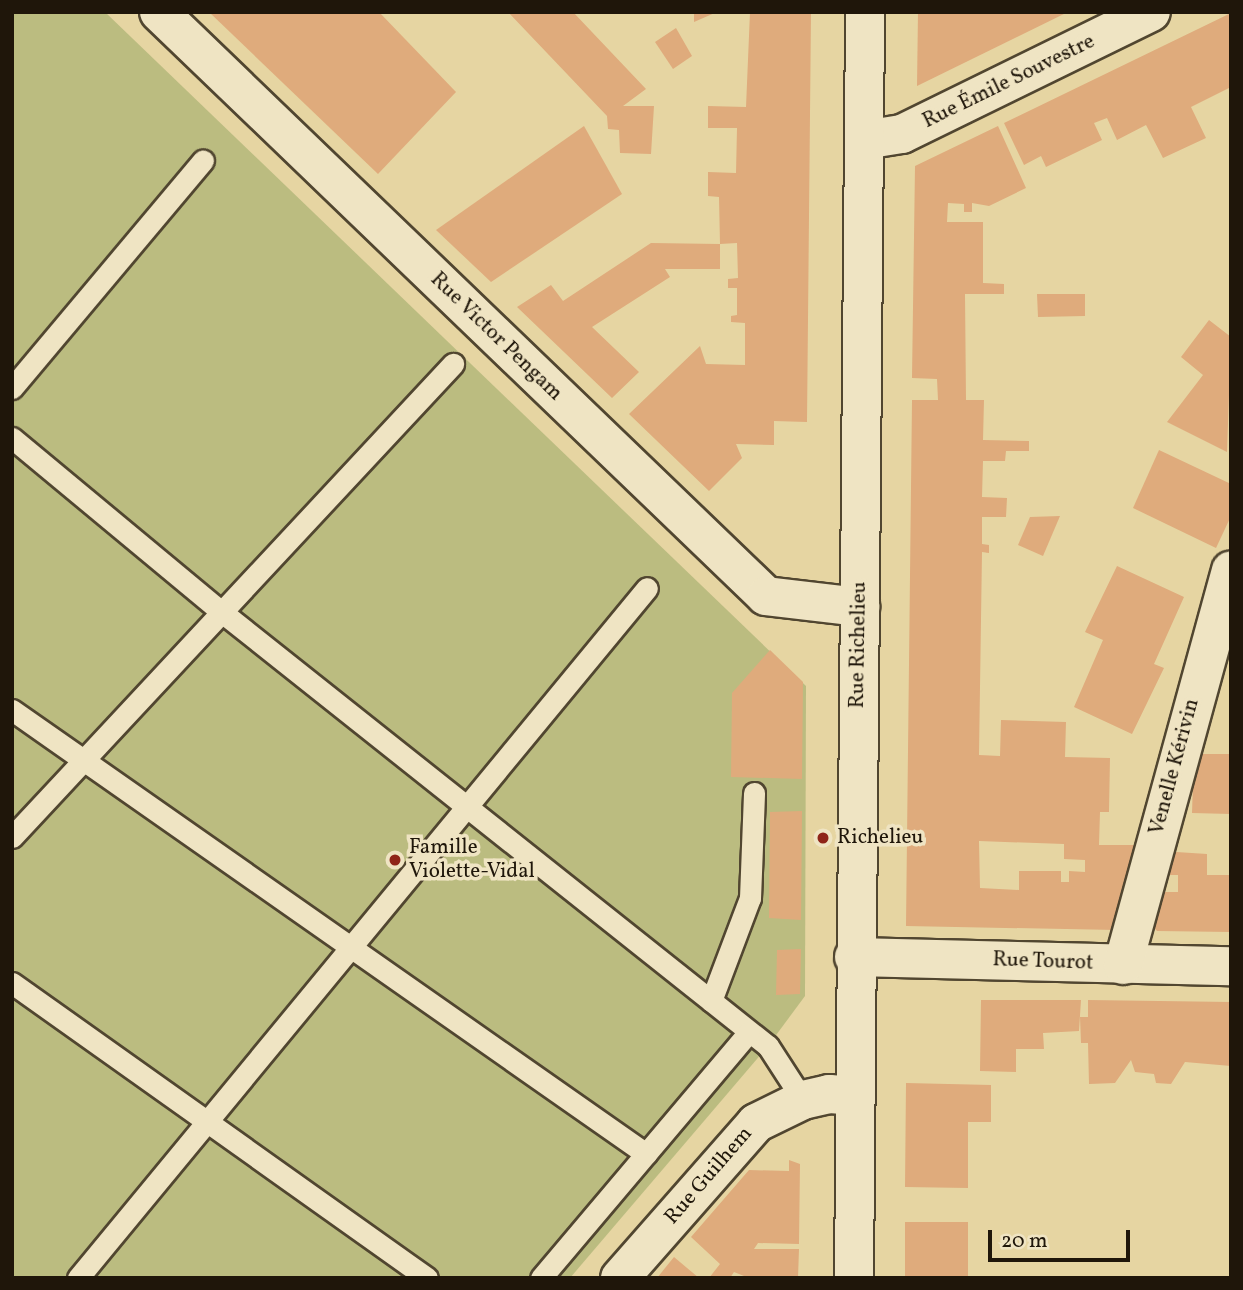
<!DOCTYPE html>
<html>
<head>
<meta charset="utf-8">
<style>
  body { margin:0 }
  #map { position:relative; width:1243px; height:1290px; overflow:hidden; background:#e6d5a2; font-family:Vollkorn,serif }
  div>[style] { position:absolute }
  .green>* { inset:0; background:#bbbc80 }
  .building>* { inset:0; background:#dfab7c }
  .roads { filter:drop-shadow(2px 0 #514630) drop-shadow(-2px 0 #514630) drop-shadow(0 2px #514630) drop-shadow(0 -2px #514630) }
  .lane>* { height:21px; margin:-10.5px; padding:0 10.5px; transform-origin:10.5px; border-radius:10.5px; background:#efe4c3 }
  .street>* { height:38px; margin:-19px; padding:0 19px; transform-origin:19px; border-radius:19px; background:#efe4c3 }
  .secondary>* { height:38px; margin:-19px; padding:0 19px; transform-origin:19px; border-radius:19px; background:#efe4c3 }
  .dots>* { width:19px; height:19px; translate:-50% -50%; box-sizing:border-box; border:4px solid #efe4c3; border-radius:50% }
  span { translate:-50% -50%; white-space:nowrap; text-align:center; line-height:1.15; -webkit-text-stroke:7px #efe4c3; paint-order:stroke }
  .street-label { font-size:21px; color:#1f160a }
  .poi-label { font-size:21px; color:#1f160a }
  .left { translate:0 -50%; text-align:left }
  .frame { position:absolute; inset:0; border:14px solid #1f160a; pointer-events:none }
  .scale { position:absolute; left:988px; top:1230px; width:142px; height:32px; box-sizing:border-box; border:4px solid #1f160a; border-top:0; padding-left:9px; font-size:21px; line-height:24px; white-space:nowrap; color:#1f160a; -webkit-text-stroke:5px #efe4c3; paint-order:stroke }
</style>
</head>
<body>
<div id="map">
  <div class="green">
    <div style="clip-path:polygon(12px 12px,105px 12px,806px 686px,805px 996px,768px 1046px,570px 1278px,12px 1278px)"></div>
  </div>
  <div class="building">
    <div style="clip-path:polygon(209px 12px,379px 12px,456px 92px,378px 174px)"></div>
    <div style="clip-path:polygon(508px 12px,573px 12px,646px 89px,623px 106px,654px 106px,651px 154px,620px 153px,619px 130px,608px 129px,607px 116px)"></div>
    <div style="clip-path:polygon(694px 12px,717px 12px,694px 22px)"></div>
    <div style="clip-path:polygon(750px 12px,811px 12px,807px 422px,774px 421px,774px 445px,736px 444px,742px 458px,709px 491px,629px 414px,700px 346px,706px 364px,745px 365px,745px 323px,731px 322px,731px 316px,737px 315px,737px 288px,728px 288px,728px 279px,738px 278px,737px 243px,720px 244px,719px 197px,708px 196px,708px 172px,736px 173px,737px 128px,708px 128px,708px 106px,746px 107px)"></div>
    <div style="clip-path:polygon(918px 12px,1068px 12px,917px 86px)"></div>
    <div style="clip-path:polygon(1231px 13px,1231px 87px,1191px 107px,1206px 138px,1163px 158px,1146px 125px,1117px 140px,1107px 118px,1094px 123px,1102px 140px,1046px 167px,1041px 156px,1024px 165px,1004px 123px)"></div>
    <div style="clip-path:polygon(676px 28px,692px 56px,673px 69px,655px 42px)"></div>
    <div style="clip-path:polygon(584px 126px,622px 194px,491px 282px,436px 230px)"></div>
    <div style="clip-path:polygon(evenodd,998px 126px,1026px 188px,989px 206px,972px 203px,972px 212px,964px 212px,964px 204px,948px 203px,947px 222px,983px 222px,983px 283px,1004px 284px,1004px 294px,965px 294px,966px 400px,984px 400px,983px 440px,1029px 441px,1029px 451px,1006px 451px,1005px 461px,983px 461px,982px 497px,1007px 498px,1006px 517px,982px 517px,982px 544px,989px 545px,989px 553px,982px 552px,979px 755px,1000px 756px,1001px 720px,1066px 722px,1065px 757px,1110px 758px,1109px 812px,1100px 812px,1099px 845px,1135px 845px,1116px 930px,906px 926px,912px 400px,938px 400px,937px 379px,912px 378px,915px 166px,998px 126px,979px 841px,1064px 844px,1064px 859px,1085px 860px,1085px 872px,1069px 871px,1069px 882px,1061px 882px,1061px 871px,1019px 871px,1019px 890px,980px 888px,979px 841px)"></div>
    <div style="clip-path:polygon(651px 243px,720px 244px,720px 269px,665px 269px,670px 277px,592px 327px,639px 372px,612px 398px,517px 307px,551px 285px,563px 301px)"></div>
    <div style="clip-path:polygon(1037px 294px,1085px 294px,1085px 316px,1038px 317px)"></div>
    <div style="clip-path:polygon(1209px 320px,1231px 337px,1227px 452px,1167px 422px,1203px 375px,1181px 357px)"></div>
    <div style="clip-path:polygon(1159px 450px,1231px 484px,1231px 516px,1216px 548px,1133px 508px)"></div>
    <div style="clip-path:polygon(1060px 516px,1043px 556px,1018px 545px,1030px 517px)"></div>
    <div style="clip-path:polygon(1117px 566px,1184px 597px,1154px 664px,1164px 668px,1132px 734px,1074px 707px,1103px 640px,1085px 632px)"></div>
    <div style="clip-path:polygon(770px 650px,803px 682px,802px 779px,731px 777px,732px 693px)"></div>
    <div style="clip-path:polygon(1194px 754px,1231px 754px,1231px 814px,1192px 813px)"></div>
    <div style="clip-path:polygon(802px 811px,801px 920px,769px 918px,770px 812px)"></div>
    <div style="clip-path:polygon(1161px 851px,1207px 854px,1207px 875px,1231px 875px,1231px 932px,1157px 931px,1143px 916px,1150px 892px,1178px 892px,1178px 875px,1155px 875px)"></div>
    <div style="clip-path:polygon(801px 949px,800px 994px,776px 995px,777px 950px)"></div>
    <div style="clip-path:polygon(981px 1000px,1081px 1000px,1079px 1031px,1043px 1033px,1044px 1049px,1016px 1049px,1016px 1072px,980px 1071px)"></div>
    <div style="clip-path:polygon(1088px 1000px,1231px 1002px,1231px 1066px,1185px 1062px,1171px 1084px,1156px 1083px,1154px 1074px,1135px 1072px,1131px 1060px,1115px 1083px,1089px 1084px,1088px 1043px,1081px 1043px,1080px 1017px,1088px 1017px)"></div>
    <div style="clip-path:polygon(906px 1083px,991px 1085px,991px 1122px,968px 1122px,968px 1188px,905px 1187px)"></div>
    <div style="clip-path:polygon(789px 1160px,800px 1164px,799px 1244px,758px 1243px,754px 1249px,799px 1249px,798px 1278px,749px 1278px,734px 1272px,730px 1278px,709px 1278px,720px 1264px,691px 1237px,749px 1170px,789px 1171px)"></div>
    <div style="clip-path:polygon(905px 1222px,968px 1222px,968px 1278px,905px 1278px)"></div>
    <div style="clip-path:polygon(674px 1257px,699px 1278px,657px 1278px)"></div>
  </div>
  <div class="roads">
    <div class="lane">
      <div style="left:12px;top:388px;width:297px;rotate:-50deg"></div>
      <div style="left:12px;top:438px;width:274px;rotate:39.7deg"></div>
      <div style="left:223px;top:613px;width:696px;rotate:38.47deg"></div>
      <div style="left:768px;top:1046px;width:64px;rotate:57.1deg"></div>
      <div style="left:12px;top:710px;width:774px;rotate:35deg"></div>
      <div style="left:12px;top:837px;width:647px;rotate:-47.01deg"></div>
      <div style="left:12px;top:983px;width:509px;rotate:35.41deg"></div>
      <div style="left:711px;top:1001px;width:110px;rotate:-69.3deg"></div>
      <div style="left:750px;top:898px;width:105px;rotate:-87.8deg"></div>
      <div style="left:78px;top:1278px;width:894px;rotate:-50.49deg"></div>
      <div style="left:541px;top:1278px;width:322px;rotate:-49.8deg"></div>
    </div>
    <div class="street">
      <div style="left:159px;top:12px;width:842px;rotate:43.89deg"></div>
      <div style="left:766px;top:596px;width:95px;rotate:6.7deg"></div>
      <div style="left:864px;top:140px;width:38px;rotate:-9deg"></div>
      <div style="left:902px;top:134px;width:277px;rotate:-26.1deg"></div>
      <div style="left:854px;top:957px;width:377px;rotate:1.4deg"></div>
      <div style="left:1123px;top:965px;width:409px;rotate:-74.7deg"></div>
      <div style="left:620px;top:1278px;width:206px;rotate:-48.7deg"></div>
      <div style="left:756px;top:1123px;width:52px;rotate:-26.1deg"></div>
      <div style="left:803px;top:1100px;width:27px;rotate:-13deg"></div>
      <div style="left:829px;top:1094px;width:26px;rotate:4deg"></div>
    </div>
    <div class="secondary">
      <div style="left:854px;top:1278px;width:1266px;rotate:-89.5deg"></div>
    </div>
  </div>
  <div class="dots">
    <div style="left:823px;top:838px;background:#8f2418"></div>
    <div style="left:395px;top:860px;background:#8f2418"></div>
  </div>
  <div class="street-label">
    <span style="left:1009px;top:82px;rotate:-26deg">Rue Émile Souvestre</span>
    <span style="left:496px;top:337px;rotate:44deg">Rue Victor Pengam</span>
    <span style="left:859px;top:645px;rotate:-89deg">Rue Richelieu</span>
    <span style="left:1175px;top:767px;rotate:-75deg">Venelle Kérivin</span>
    <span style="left:1043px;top:962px;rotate:2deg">Rue Tourot</span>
    <span style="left:709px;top:1176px;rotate:-49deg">Rue Guilhem</span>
  </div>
  <div class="poi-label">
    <span class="left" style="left:837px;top:838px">Richelieu</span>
    <span class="left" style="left:409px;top:860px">Famille<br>Violette-Vidal</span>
  </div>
  <div class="frame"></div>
  <div class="scale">20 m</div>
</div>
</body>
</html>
